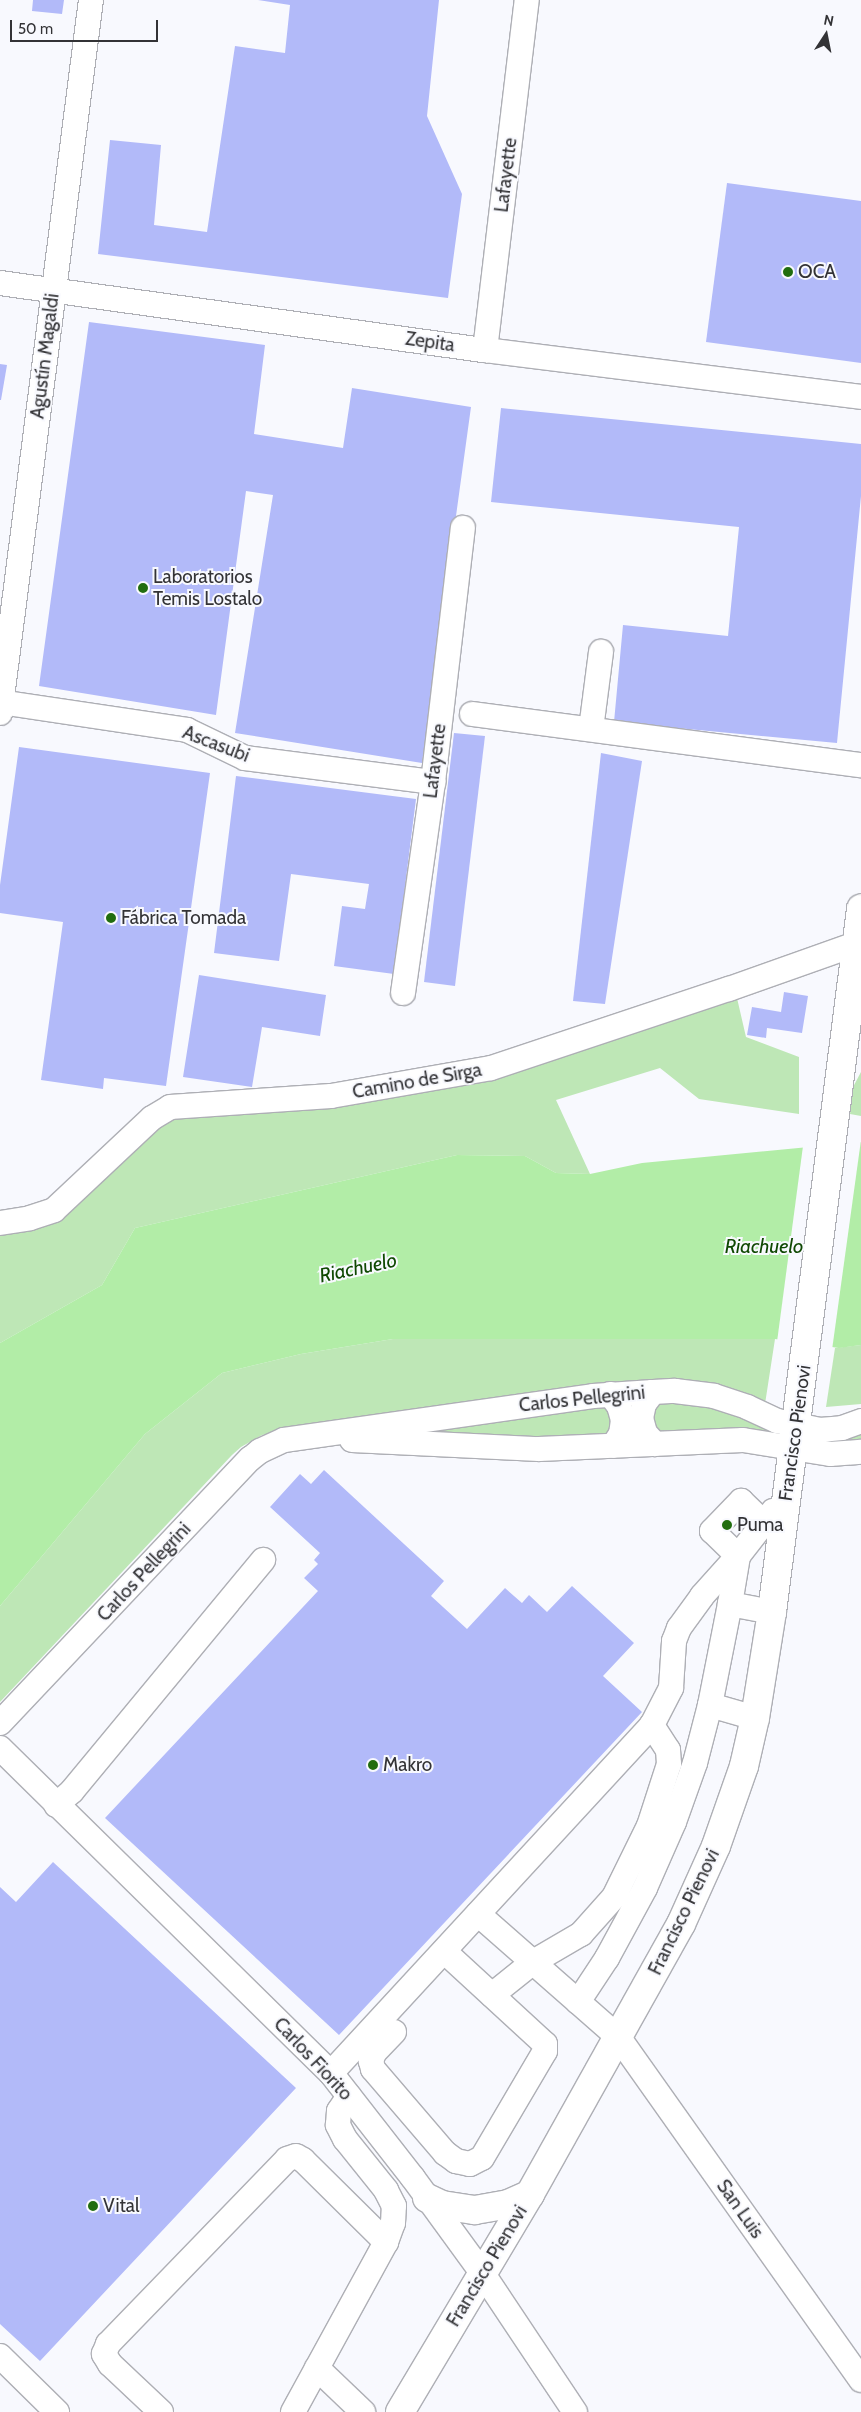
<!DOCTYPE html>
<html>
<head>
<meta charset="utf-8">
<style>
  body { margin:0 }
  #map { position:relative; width:861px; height:2412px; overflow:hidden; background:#f8f9fe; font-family:Cabin,sans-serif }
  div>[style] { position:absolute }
  .green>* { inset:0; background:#bee7b6 }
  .water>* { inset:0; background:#b2eda7 }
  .pier>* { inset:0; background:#f8f9fe }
  .building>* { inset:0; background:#b2baf9 }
  .roads { filter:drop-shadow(1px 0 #aeafb5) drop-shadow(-1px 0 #aeafb5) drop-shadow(0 1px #aeafb5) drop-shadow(0 -1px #aeafb5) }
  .minor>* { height:24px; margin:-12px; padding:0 12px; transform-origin:12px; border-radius:12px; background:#fff }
  .major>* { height:28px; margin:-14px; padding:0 14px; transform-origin:14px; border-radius:14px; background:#fff }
  .dots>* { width:14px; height:14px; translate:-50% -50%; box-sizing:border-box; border:2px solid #f8f9fe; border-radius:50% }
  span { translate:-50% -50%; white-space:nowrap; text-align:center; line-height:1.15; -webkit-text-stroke:4px #f8f9fe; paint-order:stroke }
  .street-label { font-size:19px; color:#333336 }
  .poi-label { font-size:19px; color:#333336 }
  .left { translate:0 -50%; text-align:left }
  .water-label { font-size:20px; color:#0f4802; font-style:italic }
  .north { position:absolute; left:801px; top:10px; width:50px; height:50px; -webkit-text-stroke:4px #f8f9fe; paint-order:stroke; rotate:11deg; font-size:14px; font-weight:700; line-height:20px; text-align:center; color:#333336 }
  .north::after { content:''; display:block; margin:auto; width:18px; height:22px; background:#333336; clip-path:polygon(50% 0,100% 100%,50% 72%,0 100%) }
  .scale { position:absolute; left:10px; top:20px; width:148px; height:22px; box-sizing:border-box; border:2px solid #333336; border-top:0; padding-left:6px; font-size:15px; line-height:18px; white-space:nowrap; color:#333336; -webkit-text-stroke:4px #f8f9fe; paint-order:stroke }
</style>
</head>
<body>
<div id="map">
  <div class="green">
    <div style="clip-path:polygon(737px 998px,746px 1037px,799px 1057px,799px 1114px,699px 1099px,660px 1068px,556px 1100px,590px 1174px,556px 1173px,525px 1156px,457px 1155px,135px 1228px,102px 1285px,0 1343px,0 1234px,54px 1222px,74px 1209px,165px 1120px,329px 1107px,443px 1089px,509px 1071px)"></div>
    <div style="clip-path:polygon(861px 1072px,861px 1116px,850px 1114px,853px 1087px)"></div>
    <div style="clip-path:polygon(393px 1339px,775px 1339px,765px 1404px,720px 1386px,316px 1426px,262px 1435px,241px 1447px,232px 1455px,0 1702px,0 1606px,145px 1434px,222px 1373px,301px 1354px)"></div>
    <div style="clip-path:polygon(861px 1345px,861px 1404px,826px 1407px,835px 1348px)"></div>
    <div style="clip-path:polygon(653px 1392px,777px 1421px,861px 1421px,861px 1452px,374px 1441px,593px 1396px)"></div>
  </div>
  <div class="water">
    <div style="clip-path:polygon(861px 1142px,861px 1345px,839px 1348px,775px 1339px,393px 1339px,301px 1354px,222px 1373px,145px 1434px,0 1606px,0 1343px,102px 1285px,135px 1228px,457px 1155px,525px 1156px,556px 1173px,590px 1174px,642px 1163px)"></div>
  </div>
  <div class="pier">
    <div style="clip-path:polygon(861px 1140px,832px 1350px,777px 1342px,803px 1146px)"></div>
  </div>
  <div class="building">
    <div style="clip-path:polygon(33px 0,64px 0,62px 14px,32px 11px)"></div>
    <div style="clip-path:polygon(258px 0,439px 0,427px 116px,462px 194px,448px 298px,98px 254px,110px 140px,161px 145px,154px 225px,207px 232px,235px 46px,285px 53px,290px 5px)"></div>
    <div style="clip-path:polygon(727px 183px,861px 201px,861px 363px,706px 342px)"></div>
    <div style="clip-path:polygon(89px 322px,265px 345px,254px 434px,343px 448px,352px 388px,471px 407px,422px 763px,235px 733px,273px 495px,246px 491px,216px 715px,39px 686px)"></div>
    <div style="clip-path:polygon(0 364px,7px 365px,1px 400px,0 400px)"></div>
    <div style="clip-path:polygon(501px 408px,861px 444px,861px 496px,837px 743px,614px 722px,623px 625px,728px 636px,739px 527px,491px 502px)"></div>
    <div style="clip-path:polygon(454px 733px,485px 736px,455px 986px,424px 982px)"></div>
    <div style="clip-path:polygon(19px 747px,210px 773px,166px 1086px,104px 1078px,103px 1089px,41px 1080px,63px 922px,0 913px,0 885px)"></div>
    <div style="clip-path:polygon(601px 753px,642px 761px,605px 1004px,573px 1001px)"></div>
    <div style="clip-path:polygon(236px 776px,416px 799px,394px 974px,334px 966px,342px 906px,365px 909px,369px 884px,291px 874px,279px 961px,214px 953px)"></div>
    <div style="clip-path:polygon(199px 975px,326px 995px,320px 1036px,262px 1027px,252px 1087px,183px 1077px)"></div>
    <div style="clip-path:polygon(784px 992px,808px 996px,802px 1033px,767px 1028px,766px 1038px,747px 1035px,752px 1007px,781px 1012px)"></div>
    <div style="clip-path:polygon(324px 1470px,444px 1581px,431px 1596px,467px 1629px,505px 1588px,522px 1603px,529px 1595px,547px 1612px,572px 1586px,634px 1643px,603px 1676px,642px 1712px,339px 2035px,105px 1818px,318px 1591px,304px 1578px,318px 1564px,314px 1560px,320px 1553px,270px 1507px,300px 1474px,311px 1484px)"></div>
    <div style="clip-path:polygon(53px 1862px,296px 2088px,40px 2361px,0 2324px,0 1887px,16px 1902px)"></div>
  </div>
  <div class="roads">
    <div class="minor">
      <div style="left:0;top:283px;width:490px;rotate:7.9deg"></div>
      <div style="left:485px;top:350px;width:379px;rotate:7.1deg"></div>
      <div style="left:485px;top:350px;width:353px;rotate:-83.2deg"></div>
      <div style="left:0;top:702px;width:189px;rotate:8.5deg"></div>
      <div style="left:187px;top:730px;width:64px;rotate:25.8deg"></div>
      <div style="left:245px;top:758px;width:190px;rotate:7.3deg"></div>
      <div style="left:0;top:713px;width:719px;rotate:-82.73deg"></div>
      <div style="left:472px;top:714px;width:392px;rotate:7.5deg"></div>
      <div style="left:591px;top:729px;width:78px;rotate:-82.6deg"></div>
      <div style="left:403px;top:993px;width:213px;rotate:-81.9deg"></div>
      <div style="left:433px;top:782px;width:256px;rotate:-83.3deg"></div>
      <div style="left:0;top:1223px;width:30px;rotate:-9deg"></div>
      <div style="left:30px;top:1218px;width:25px;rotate:-18deg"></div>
      <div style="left:54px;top:1210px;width:134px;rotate:-43.2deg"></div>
      <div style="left:152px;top:1118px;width:21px;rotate:-31deg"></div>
      <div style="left:170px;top:1107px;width:161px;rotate:-3.9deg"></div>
      <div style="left:331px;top:1096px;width:162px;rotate:-9.9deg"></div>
      <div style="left:491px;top:1068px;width:251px;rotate:-18.4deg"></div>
      <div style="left:729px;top:989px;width:135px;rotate:-19.5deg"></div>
      <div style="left:653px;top:1392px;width:15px;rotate:127deg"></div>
      <div style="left:644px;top:1404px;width:14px;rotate:102deg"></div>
      <div style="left:641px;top:1418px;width:16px;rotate:75deg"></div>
      <div style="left:645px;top:1433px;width:15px;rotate:48deg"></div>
      <div style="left:610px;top:1394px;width:15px;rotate:53deg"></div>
      <div style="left:619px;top:1406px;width:15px;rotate:74deg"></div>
      <div style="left:623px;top:1420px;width:14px;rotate:98deg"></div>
      <div style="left:621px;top:1434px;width:14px;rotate:124deg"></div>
      <div style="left:352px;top:1440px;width:187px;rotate:2.8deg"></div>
      <div style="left:539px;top:1449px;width:204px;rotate:-2.5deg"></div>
      <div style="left:743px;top:1440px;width:88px;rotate:9.1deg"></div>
      <div style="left:830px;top:1454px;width:31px;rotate:-4deg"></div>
      <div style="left:772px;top:1612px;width:43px;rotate:-169.2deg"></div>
      <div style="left:730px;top:1604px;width:49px;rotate:-80.5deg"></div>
      <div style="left:738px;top:1556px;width:57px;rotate:-52.1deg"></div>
      <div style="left:710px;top:1705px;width:47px;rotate:16.1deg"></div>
      <div style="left:0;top:1723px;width:364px;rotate:-46.6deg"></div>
      <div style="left:250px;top:1459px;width:13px;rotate:-39deg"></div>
      <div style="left:260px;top:1451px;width:26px;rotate:-25deg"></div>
      <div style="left:284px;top:1440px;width:312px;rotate:-8.1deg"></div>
      <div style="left:593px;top:1396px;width:60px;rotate:-3.8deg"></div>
      <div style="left:653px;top:1392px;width:22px;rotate:-3deg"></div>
      <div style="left:675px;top:1391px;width:39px;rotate:7deg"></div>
      <div style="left:714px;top:1396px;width:35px;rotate:18deg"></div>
      <div style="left:747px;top:1407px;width:33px;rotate:25deg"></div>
      <div style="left:777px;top:1421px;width:44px;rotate:11.8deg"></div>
      <div style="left:820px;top:1430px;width:22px;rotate:-5deg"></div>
      <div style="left:842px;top:1428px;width:20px;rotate:-20deg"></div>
      <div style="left:0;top:1748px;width:464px;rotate:44.5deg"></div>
      <div style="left:331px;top:2073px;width:133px;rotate:52deg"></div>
      <div style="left:413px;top:2178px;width:119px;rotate:53.9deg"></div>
      <div style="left:483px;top:2274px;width:166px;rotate:56.3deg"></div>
      <div style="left:56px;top:1805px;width:21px;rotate:-41deg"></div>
      <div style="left:72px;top:1791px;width:300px;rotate:-50.4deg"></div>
      <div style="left:478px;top:1914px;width:188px;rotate:41.3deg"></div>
      <div style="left:619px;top:2038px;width:419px;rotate:54.7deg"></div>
      <div style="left:492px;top:1995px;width:53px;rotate:-38.8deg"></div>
      <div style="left:533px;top:1962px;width:56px;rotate:-30.3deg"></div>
      <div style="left:581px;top:1934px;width:50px;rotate:-48.3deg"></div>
      <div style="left:614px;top:1897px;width:79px;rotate:-63.8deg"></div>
      <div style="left:649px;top:1826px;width:65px;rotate:-72.1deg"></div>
      <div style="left:669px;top:1764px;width:14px;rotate:-94deg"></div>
      <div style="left:668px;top:1750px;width:30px;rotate:-123deg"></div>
      <div style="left:578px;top:2002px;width:53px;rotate:-56.6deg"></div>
      <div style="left:607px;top:1958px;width:80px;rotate:-61.5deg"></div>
      <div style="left:645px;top:1888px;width:72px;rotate:-66.3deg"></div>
      <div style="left:674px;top:1822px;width:63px;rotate:-70.4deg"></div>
      <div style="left:695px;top:1763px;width:60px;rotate:-75.5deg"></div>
      <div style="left:710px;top:1705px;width:103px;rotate:-78.8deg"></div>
      <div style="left:394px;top:2032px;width:29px;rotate:134deg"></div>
      <div style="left:374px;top:2053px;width:9px;rotate:111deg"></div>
      <div style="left:371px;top:2061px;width:8px;rotate:76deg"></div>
      <div style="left:373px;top:2069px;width:111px;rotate:49.4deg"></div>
      <div style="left:445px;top:2153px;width:14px;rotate:36deg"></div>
      <div style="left:456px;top:2161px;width:14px;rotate:12deg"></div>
      <div style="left:470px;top:2164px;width:13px;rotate:-27deg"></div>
      <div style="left:482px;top:2158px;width:124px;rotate:-59.5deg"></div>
      <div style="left:545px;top:2051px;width:7px;rotate:-90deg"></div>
      <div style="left:545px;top:2044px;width:137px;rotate:-137.4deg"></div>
      <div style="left:331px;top:2073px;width:473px;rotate:-47.3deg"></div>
      <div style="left:652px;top:1725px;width:42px;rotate:-62.8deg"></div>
      <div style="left:671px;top:1688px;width:47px;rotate:-86.3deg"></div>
      <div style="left:674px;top:1641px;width:14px;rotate:-69deg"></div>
      <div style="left:679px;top:1628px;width:39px;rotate:-54deg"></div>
      <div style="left:702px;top:1596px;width:54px;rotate:-48deg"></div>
      <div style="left:738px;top:1556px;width:36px;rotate:-136deg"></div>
      <div style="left:712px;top:1531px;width:42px;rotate:-46deg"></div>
      <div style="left:741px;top:1501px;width:32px;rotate:44deg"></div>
      <div style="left:0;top:2356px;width:80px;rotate:44.5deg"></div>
      <div style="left:317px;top:2368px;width:64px;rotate:43.7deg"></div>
      <div style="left:161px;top:2412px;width:70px;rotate:-136.7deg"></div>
      <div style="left:110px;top:2364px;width:12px;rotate:-121deg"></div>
      <div style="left:104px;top:2354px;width:11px;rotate:-68deg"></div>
      <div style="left:108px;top:2344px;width:257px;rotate:-45.9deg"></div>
      <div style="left:287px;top:2159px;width:9px;rotate:-18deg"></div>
      <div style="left:296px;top:2156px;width:8px;rotate:30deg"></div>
      <div style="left:303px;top:2160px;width:117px;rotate:44.7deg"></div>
      <div style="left:293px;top:2412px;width:194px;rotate:-61.3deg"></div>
      <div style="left:386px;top:2242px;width:20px;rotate:-70deg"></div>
      <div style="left:393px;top:2223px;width:17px;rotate:-87deg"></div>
      <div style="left:394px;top:2206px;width:18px;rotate:-117deg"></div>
      <div style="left:386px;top:2190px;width:65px;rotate:-128.8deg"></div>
      <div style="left:345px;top:2139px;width:16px;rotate:-117deg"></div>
      <div style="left:338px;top:2125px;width:14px;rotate:-86deg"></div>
      <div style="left:339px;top:2111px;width:18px;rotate:-56deg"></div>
    </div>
    <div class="major">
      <div style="left:427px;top:2198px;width:17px;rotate:25deg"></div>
      <div style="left:442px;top:2205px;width:33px;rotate:9deg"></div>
      <div style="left:475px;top:2210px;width:34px;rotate:-10deg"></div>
      <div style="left:508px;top:2204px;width:24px;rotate:-24deg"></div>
      <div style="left:400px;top:2412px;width:254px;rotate:-59.2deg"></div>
      <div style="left:530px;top:2194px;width:309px;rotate:-60.8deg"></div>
      <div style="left:681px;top:1924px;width:85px;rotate:-65.8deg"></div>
      <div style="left:716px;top:1846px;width:85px;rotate:-70.7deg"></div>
      <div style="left:744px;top:1766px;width:49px;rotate:-77.1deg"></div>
      <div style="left:755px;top:1718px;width:107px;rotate:-80.9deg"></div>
      <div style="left:772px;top:1612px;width:709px;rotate:-82.78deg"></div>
    </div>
  </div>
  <div class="dots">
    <div style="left:788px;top:272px;background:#216d0f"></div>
    <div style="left:143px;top:588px;background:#216d0f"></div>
    <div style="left:111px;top:918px;background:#216d0f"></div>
    <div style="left:727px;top:1525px;background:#216d0f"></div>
    <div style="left:373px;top:1765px;background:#216d0f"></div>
    <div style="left:93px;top:2206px;background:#216d0f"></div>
  </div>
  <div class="street-label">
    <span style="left:506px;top:175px;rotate:-83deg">Lafayette</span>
    <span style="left:430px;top:342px;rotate:8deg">Zepita</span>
    <span style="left:45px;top:356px;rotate:-83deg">Agustín Magaldi</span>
    <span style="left:216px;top:744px;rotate:21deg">Ascasubi</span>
    <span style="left:435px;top:761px;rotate:-83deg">Lafayette</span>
    <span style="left:417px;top:1081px;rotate:-10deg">Camino de Sirga</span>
    <span style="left:582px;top:1399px;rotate:-6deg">Carlos Pellegrini</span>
    <span style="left:795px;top:1433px;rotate:-82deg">Francisco Pienovi</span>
    <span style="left:144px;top:1572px;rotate:-47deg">Carlos Pellegrini</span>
    <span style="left:684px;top:1912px;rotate:-64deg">Francisco Pienovi</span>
    <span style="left:313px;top:2059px;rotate:47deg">Carlos Fiorito</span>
    <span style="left:740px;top:2209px;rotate:55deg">San Luis</span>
    <span style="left:487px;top:2266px;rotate:-59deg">Francisco Pienovi</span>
  </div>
  <div class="poi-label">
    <span class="left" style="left:798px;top:272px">OCA</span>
    <span class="left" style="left:153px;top:588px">Laboratorios<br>Temis Lostalo</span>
    <span class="left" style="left:121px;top:918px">Fábrica Tomada</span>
    <span class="left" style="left:737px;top:1525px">Puma</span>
    <span class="left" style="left:383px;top:1765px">Makro</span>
    <span class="left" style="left:103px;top:2206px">Vital</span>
  </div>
  <div class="water-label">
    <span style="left:764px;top:1246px">Riachuelo</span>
    <span style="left:358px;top:1268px;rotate:-12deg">Riachuelo</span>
  </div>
  <div class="north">N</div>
  <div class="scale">50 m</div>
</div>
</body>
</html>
